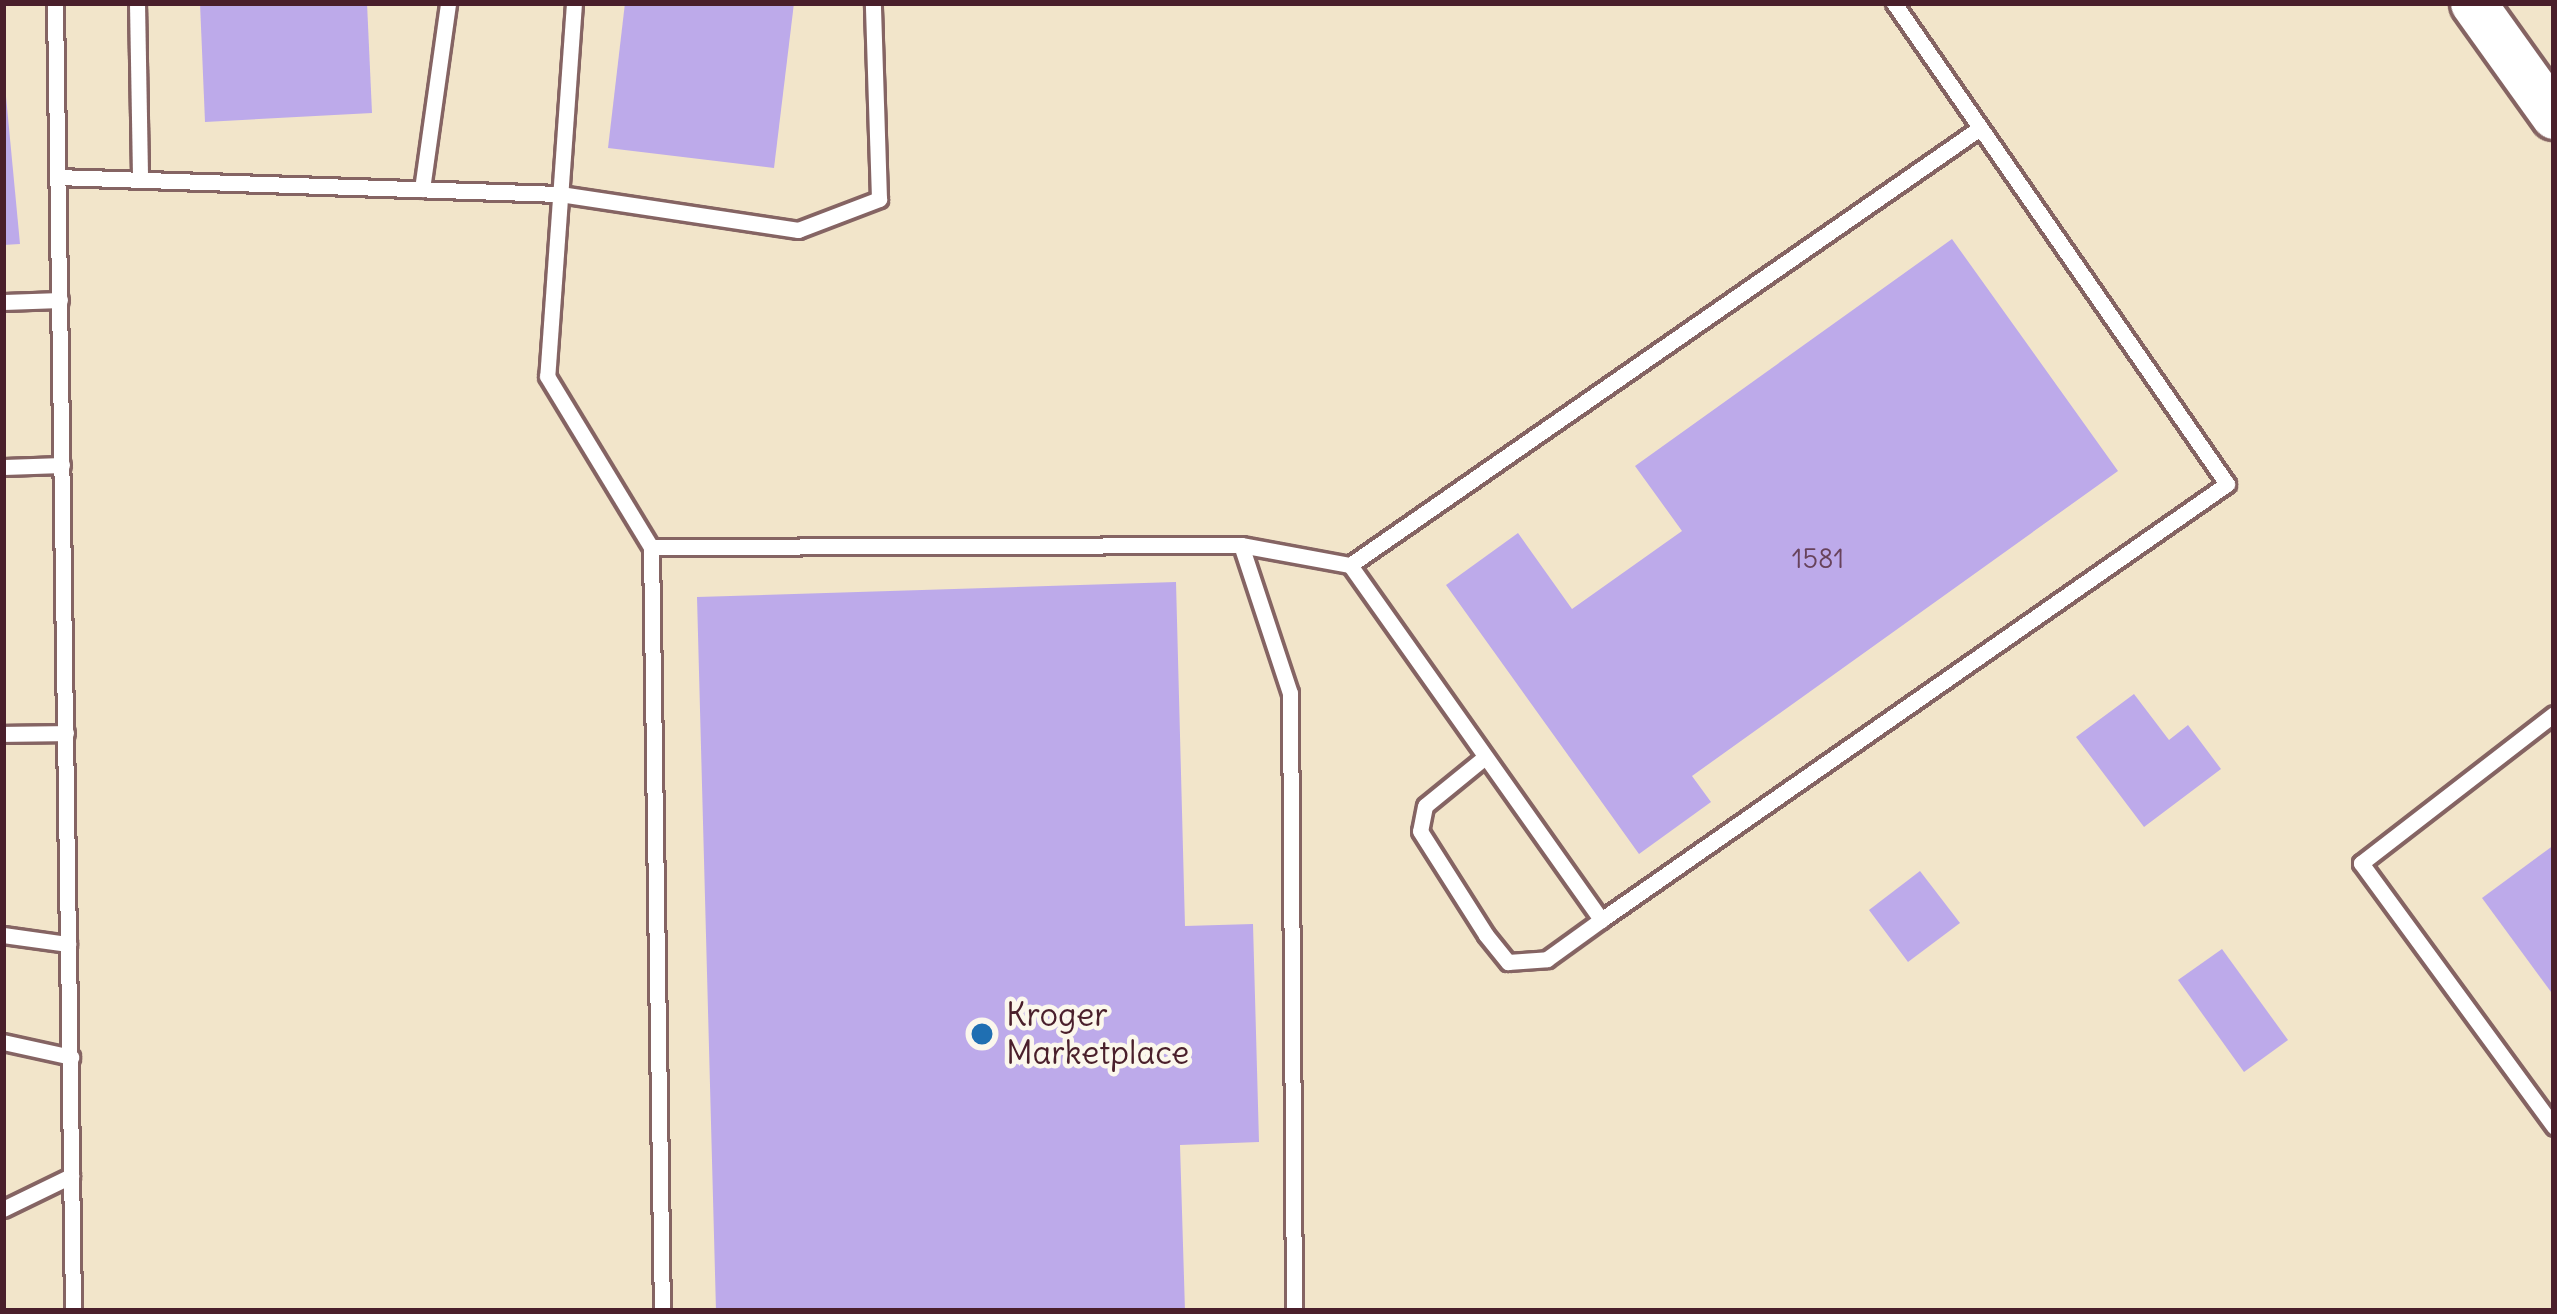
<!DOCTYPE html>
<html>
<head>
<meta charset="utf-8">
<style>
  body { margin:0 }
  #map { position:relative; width:2557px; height:1314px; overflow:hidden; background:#f2e5ca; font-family:Delius,sans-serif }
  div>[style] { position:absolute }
  .building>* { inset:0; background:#bdaaea }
  .roads { filter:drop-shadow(3px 0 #856463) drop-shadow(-3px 0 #856463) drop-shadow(0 3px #856463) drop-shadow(0 -3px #856463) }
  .lane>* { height:15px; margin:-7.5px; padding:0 7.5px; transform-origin:7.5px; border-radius:7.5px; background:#fff }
  .secondary>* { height:45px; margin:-22.5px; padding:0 22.5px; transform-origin:22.5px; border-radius:22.5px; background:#fff }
  .dots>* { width:33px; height:33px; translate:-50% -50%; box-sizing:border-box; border:6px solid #fbf7ec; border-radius:50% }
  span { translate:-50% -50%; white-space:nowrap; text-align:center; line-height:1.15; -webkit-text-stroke:9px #fbf7ec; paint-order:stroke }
  .number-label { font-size:27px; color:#67425b }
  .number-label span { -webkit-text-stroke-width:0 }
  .poi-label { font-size:33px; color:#4a1f2b }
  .left { translate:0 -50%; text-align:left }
  .frame { position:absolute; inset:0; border:6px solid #4a1f2b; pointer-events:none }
</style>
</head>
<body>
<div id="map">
  <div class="building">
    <div style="clip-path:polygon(200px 3px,367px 3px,372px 113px,205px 122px)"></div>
    <div style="clip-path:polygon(625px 3px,794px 3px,774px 168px,608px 148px)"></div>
    <div style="clip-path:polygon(3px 65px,20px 244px,3px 245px)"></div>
    <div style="clip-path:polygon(1952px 239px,2118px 471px,1692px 776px,1711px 802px,1639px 854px,1446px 585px,1518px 533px,1572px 609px,1682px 531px,1635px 466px)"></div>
    <div style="clip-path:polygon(1176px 582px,1185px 926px,1253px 924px,1259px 1142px,1180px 1145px,1185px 1311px,716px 1311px,697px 597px)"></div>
    <div style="clip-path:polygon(2134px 694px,2169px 740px,2188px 725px,2221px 769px,2144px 827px,2076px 737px)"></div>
    <div style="clip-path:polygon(2554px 845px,2554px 996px,2482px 898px)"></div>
    <div style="clip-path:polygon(1920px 871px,1960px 923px,1908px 962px,1869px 910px)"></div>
    <div style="clip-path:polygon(2222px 949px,2288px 1040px,2244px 1072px,2178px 980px)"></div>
  </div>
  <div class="roads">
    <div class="lane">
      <div style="left:55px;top:3px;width:1308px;rotate:89.21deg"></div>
      <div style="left:137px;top:3px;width:177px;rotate:89deg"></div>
      <div style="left:574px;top:3px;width:374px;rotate:94.1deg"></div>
      <div style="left:547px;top:376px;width:200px;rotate:58.7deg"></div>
      <div style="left:651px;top:547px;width:590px;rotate:-0.19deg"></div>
      <div style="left:1241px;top:545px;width:156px;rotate:71.7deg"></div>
      <div style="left:1290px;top:693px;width:618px;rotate:89.63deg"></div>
      <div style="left:57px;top:177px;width:503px;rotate:1.94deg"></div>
      <div style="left:560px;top:194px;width:241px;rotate:8.6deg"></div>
      <div style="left:798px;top:230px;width:87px;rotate:-20.9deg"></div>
      <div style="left:879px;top:199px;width:196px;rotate:-91.8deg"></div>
      <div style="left:422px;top:189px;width:188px;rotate:-82deg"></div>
      <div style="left:3px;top:302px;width:57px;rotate:-2deg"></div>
      <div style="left:3px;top:467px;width:59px;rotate:-1.9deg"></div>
      <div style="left:1241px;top:545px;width:111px;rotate:10.4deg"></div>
      <div style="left:1350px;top:565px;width:767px;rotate:-34.75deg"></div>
      <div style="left:651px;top:547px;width:764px;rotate:89.18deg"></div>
      <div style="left:1350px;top:565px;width:435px;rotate:54.7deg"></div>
      <div style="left:1601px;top:920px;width:763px;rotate:-34.86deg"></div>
      <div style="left:2227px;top:484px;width:585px;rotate:-124.7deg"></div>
      <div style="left:2554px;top:714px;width:244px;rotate:142.3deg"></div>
      <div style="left:2361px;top:863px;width:327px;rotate:53.8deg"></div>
      <div style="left:3px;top:734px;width:63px;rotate:-0.9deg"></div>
      <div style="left:1485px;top:757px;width:77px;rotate:140.8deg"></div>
      <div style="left:1425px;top:806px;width:25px;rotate:101deg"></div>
      <div style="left:1420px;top:831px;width:123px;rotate:57.6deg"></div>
      <div style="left:1486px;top:935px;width:35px;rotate:51deg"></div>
      <div style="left:1508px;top:962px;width:39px;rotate:-4deg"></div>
      <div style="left:1547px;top:959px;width:67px;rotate:-35.8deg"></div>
      <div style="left:3px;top:935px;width:66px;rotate:7.9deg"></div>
      <div style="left:3px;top:1042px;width:70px;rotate:12.4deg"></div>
      <div style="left:3px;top:1209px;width:76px;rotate:-25.9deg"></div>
    </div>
    <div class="secondary">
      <div style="left:2473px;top:3px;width:139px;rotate:54.4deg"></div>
    </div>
  </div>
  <div class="dots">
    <div style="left:982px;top:1034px;background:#1f6fb2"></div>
  </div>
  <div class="number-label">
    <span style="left:1818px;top:559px">1581</span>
  </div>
  <div class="poi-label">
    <span class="left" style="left:1006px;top:1034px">Kroger<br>Marketplace</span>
  </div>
  <div class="frame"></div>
</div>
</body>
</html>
